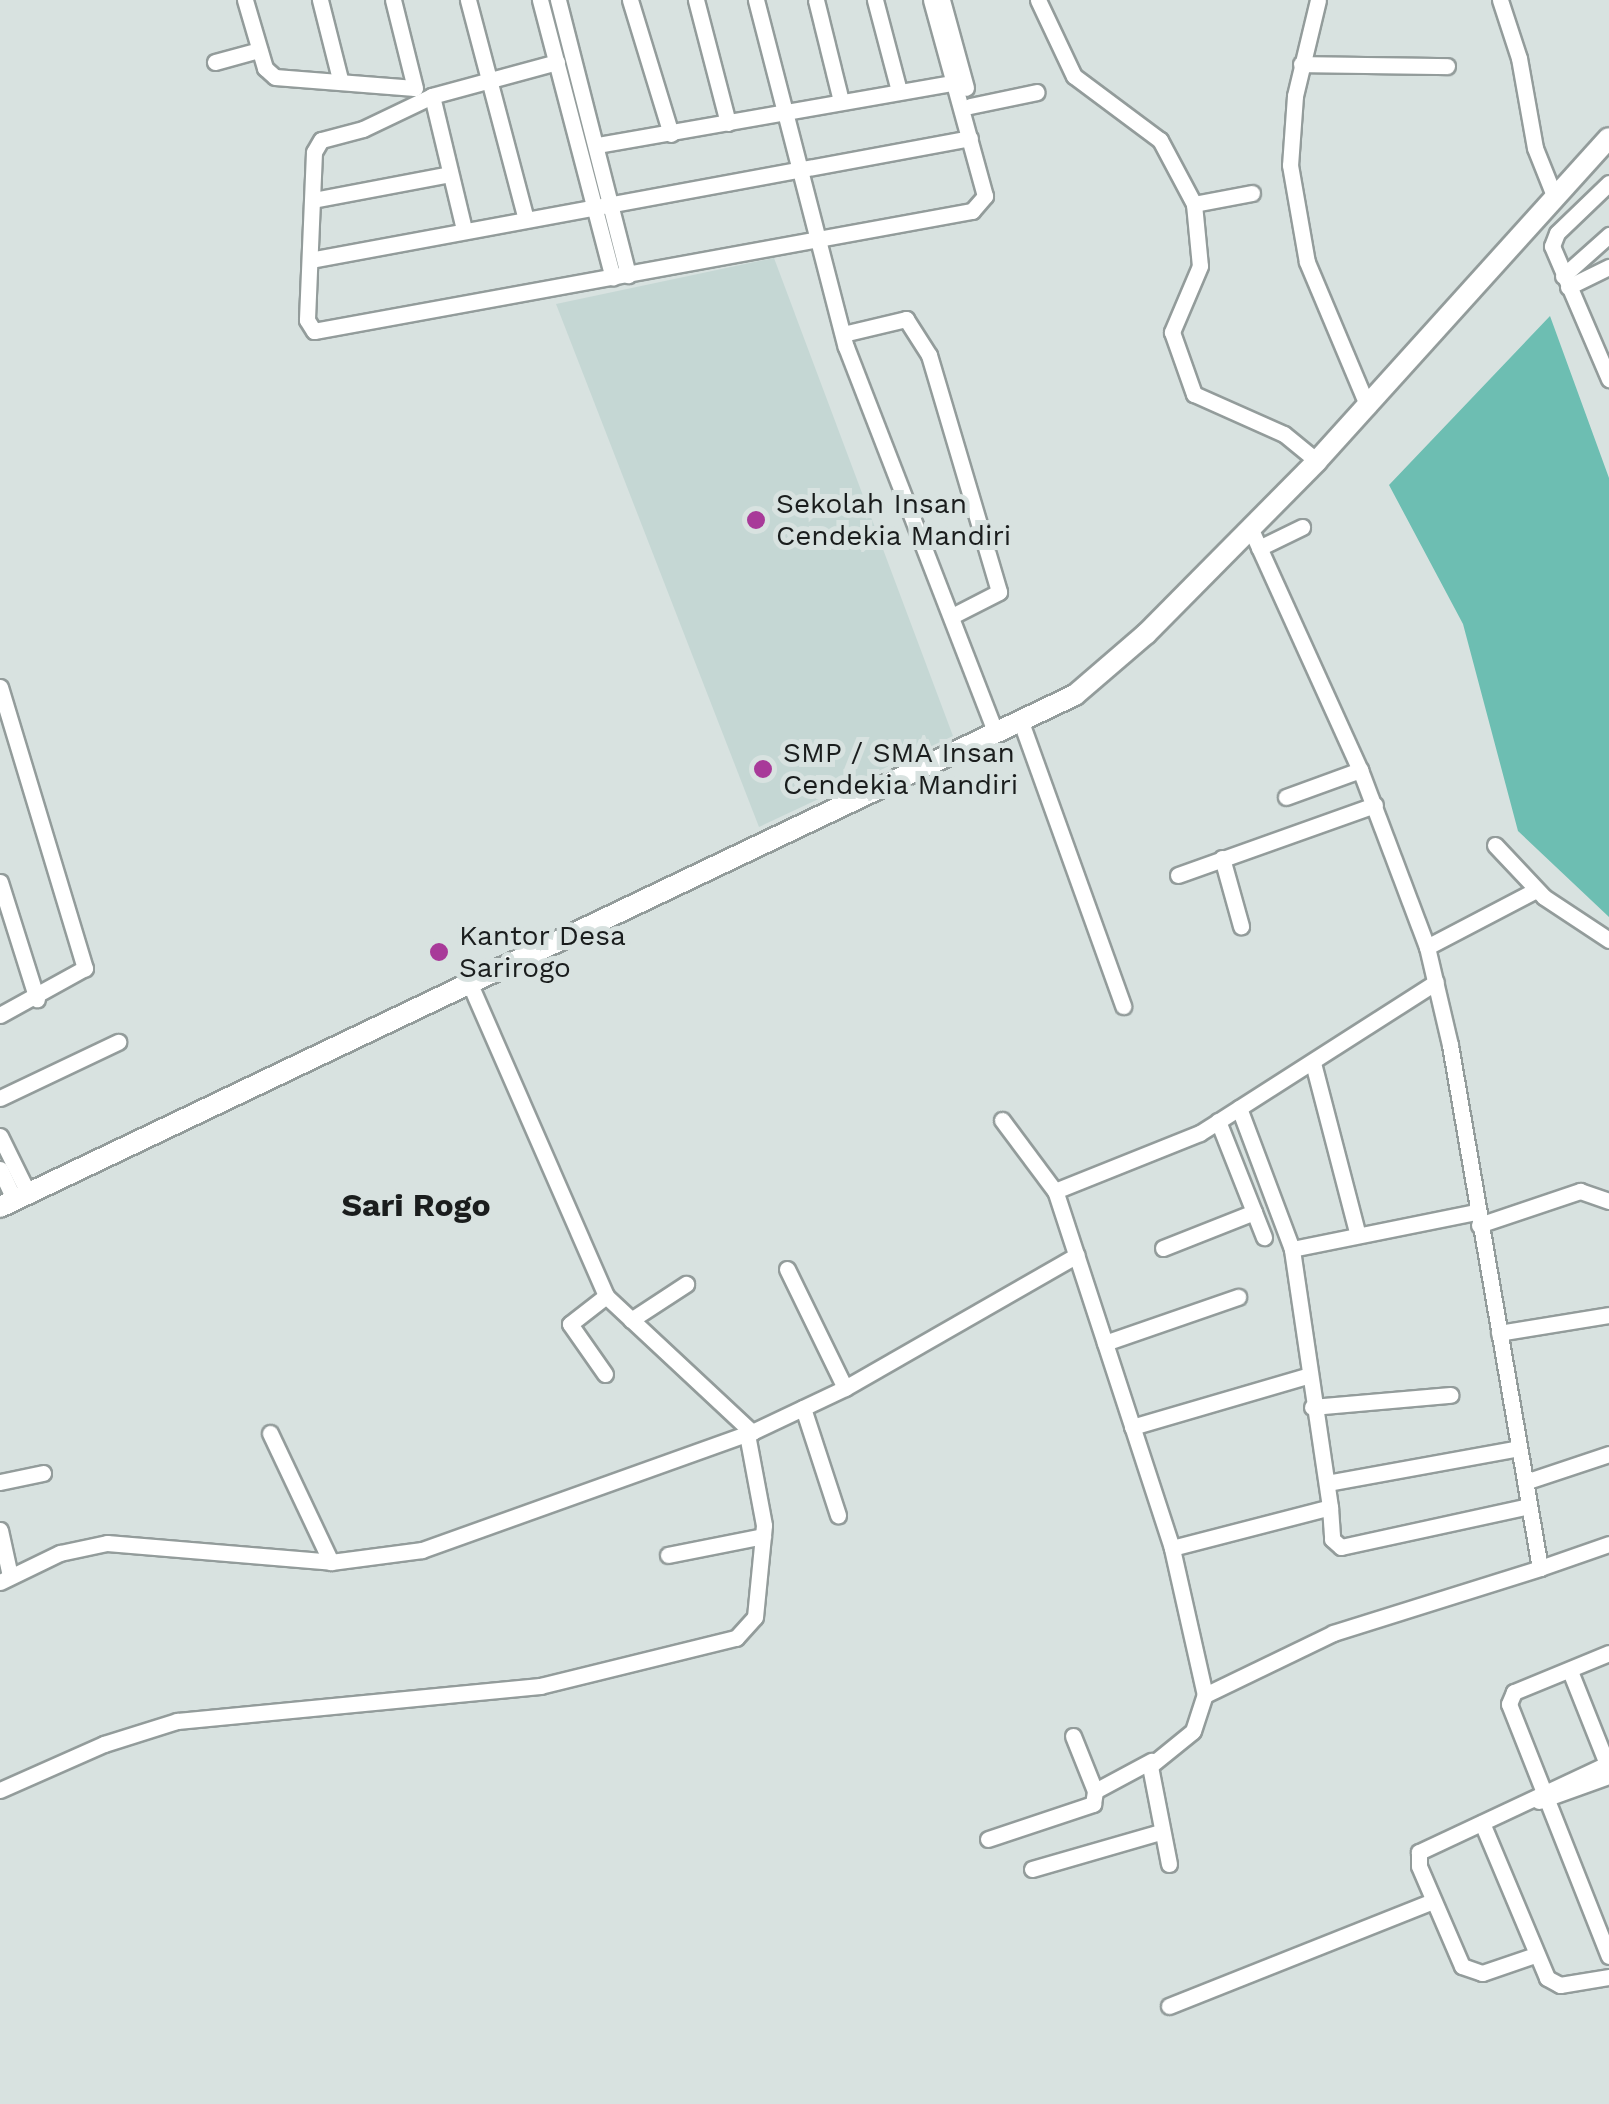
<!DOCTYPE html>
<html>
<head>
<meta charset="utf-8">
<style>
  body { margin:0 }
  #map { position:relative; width:1609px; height:2104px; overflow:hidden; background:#d8e2e0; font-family:"Work Sans",sans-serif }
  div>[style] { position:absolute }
  .built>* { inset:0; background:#c5d7d4 }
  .green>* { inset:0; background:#6dbeb2 }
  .roads { filter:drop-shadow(2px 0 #939c9b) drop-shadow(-2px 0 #939c9b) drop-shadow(0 2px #939c9b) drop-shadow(0 -2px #939c9b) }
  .street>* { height:15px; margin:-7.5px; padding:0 7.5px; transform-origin:7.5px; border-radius:7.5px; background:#fff }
  .secondary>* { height:20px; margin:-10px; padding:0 10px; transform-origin:10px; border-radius:10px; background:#fff }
  .dots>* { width:28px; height:28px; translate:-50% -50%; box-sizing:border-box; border:5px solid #d8e2e0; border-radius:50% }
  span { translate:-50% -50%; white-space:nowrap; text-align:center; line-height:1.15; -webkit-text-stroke:10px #d8e2e0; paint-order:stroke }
  .poi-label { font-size:28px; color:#1a1d1d }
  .left { translate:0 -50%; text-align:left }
  .quarter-label { font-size:32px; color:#1a1d1d; font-weight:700 }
</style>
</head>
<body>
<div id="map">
  <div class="built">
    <div style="clip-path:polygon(774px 258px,953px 736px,759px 827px,556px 304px)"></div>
  </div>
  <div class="green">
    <div style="clip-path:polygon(1550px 316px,1609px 478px,1609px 917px,1518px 831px,1463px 624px,1389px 485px)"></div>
  </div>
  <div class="roads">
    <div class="street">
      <div style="left:245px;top:0;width:71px;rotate:73.6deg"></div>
      <div style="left:265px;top:68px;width:13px;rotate:42deg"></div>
      <div style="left:275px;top:77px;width:140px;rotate:4.5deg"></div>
      <div style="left:415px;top:88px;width:91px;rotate:-104deg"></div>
      <div style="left:320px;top:0;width:81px;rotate:75.8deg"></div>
      <div style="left:468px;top:0;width:227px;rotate:75.2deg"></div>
      <div style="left:540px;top:0;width:287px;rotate:75.3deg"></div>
      <div style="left:558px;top:0;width:284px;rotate:75.7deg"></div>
      <div style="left:630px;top:0;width:140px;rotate:73deg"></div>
      <div style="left:696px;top:0;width:127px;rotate:75.4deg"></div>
      <div style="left:756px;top:0;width:358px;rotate:75.5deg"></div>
      <div style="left:846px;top:347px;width:414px;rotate:68.8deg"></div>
      <div style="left:816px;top:0;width:104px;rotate:76.1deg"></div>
      <div style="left:875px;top:0;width:94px;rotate:75.2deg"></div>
      <div style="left:942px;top:0;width:91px;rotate:74.7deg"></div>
      <div style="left:1038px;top:0;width:84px;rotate:64.7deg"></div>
      <div style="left:1074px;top:76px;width:107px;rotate:36.7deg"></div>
      <div style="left:1160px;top:140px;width:72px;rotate:62deg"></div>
      <div style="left:1194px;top:204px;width:62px;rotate:84.5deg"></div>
      <div style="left:1200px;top:266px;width:72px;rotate:113deg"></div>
      <div style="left:1172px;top:332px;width:66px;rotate:70.5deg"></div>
      <div style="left:1194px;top:394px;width:98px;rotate:24deg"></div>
      <div style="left:1284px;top:434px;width:43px;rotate:39.3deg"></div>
      <div style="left:1318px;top:0;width:99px;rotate:103.5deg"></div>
      <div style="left:1295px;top:96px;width:69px;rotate:94.1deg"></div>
      <div style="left:1290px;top:165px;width:98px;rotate:80.1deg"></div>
      <div style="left:1307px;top:262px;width:157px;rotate:67.2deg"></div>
      <div style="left:1500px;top:0;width:61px;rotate:71.9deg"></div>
      <div style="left:1519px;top:58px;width:91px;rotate:79.9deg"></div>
      <div style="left:1535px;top:148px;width:54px;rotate:68.2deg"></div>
      <div style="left:215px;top:62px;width:46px;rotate:-15.3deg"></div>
      <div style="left:557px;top:62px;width:130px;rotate:164.8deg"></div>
      <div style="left:432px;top:96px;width:76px;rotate:154.4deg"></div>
      <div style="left:363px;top:129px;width:43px;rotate:165.3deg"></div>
      <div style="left:321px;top:140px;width:14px;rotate:120deg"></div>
      <div style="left:314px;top:152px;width:168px;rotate:92.4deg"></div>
      <div style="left:307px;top:320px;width:13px;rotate:58deg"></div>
      <div style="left:314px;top:331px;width:669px;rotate:-10.34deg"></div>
      <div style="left:972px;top:211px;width:20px;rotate:-49deg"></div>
      <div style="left:985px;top:196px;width:203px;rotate:-105.4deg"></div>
      <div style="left:1301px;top:64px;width:146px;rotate:0.8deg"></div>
      <div style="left:432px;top:96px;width:137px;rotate:76.5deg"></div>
      <div style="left:970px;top:106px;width:68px;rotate:-11.8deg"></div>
      <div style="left:597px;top:145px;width:362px;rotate:-9.9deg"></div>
      <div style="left:1609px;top:183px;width:72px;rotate:136.1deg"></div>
      <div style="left:1557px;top:233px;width:14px;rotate:111deg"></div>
      <div style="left:1552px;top:246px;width:145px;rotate:66.8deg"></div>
      <div style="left:313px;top:200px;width:139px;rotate:-10.7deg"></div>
      <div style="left:1194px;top:204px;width:59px;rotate:-10.7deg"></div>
      <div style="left:310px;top:260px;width:671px;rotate:-10.47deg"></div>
      <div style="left:1563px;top:276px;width:62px;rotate:-41.7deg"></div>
      <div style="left:1568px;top:287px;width:46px;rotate:-26deg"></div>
      <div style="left:843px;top:334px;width:65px;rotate:-13.4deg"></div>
      <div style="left:906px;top:319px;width:43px;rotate:57.4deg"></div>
      <div style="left:929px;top:355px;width:247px;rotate:73.5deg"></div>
      <div style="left:999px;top:592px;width:53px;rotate:152.9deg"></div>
      <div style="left:1259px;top:548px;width:48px;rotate:-26deg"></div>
      <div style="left:0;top:687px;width:294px;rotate:73.2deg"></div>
      <div style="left:85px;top:968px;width:97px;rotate:151.1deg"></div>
      <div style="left:1021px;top:722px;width:302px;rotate:70.2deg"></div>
      <div style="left:1286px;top:797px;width:79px;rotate:-20deg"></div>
      <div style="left:1495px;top:845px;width:71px;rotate:46.7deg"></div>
      <div style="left:1544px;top:897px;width:78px;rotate:33.5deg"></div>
      <div style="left:1222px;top:858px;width:71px;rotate:74.4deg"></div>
      <div style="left:1178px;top:875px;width:209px;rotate:-19.6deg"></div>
      <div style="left:0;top:882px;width:123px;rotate:72.5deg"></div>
      <div style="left:1427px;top:947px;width:123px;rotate:-27.6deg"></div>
      <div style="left:469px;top:982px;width:343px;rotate:66.4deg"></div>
      <div style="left:606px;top:1296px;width:200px;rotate:43deg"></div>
      <div style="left:1313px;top:1063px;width:175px;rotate:75.4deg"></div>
      <div style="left:0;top:1098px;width:131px;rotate:-25.4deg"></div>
      <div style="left:1239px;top:1108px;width:151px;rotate:69.4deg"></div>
      <div style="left:1002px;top:1120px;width:89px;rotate:53.3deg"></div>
      <div style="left:1218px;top:1121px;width:125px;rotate:68.4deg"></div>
      <div style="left:0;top:1136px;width:66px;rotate:63.8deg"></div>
      <div style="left:0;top:1169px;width:35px;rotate:65deg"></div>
      <div style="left:1479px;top:1225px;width:107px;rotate:-18.6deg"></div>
      <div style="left:1580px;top:1191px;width:31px;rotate:19deg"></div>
      <div style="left:1163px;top:1248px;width:98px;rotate:-21.6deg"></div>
      <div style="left:787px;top:1269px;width:132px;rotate:64deg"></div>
      <div style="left:631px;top:1320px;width:66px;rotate:-33.2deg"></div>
      <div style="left:1499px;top:1333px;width:111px;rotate:-9.3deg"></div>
      <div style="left:1105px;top:1343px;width:141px;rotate:-19.1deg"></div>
      <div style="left:605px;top:1374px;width:61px;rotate:-125deg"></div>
      <div style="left:570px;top:1324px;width:46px;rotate:-37.9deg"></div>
      <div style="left:1312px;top:1407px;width:139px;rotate:-5deg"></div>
      <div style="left:803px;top:1408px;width:113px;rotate:71.9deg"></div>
      <div style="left:1132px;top:1427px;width:181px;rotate:-16.3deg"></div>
      <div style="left:270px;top:1433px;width:143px;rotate:64.7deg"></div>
      <div style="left:0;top:1482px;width:44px;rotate:-11.8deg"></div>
      <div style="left:1525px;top:1482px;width:89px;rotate:-18.4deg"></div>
      <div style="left:1327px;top:1483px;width:195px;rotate:-10.3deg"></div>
      <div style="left:1330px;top:1507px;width:32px;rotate:86deg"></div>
      <div style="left:1332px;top:1539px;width:12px;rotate:42deg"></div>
      <div style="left:1341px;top:1547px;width:192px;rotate:-12.3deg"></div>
      <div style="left:0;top:1530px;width:47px;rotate:77.7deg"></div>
      <div style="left:1172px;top:1548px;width:163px;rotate:-14.5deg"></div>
      <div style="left:1330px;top:1507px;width:261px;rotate:-98.4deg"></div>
      <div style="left:1292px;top:1249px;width:188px;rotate:-11.4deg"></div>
      <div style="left:668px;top:1555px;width:97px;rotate:-11.3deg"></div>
      <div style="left:1540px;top:1568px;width:73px;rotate:-19.2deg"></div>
      <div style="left:0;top:1582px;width:67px;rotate:-25.8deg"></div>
      <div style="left:60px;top:1553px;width:48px;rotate:-12deg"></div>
      <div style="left:107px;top:1543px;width:225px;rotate:4.8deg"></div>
      <div style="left:331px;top:1562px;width:92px;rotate:-7.5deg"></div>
      <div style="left:422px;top:1550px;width:350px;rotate:-19.7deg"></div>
      <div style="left:752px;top:1432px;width:103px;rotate:-25.3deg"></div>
      <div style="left:845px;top:1388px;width:267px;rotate:-29.8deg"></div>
      <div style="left:1609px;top:1653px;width:103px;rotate:157.7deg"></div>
      <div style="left:1514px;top:1692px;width:13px;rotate:113deg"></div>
      <div style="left:1509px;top:1704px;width:271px;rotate:68.4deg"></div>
      <div style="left:1570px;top:1671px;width:105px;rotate:68.3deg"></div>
      <div style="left:1205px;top:1695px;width:151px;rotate:-102.7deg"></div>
      <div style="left:1172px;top:1548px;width:376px;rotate:-108.1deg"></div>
      <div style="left:1055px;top:1191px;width:156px;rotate:-21.8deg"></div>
      <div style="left:1200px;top:1133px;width:280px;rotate:-32.6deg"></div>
      <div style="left:1073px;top:1736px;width:59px;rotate:68.2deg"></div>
      <div style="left:0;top:1790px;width:114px;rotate:-23.9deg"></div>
      <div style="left:104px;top:1744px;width:77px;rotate:-17.5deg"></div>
      <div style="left:177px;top:1721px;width:365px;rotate:-5.5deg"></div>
      <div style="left:540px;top:1686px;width:202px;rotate:-13.8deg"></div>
      <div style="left:736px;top:1638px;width:28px;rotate:-48deg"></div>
      <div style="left:755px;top:1617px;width:92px;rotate:-84.4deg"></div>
      <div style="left:764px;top:1525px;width:93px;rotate:-100.6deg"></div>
      <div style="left:1539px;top:1801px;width:74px;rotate:-19.7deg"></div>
      <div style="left:1482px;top:1823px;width:168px;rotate:67.2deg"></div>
      <div style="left:1547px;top:1978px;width:15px;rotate:28deg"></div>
      <div style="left:1560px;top:1985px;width:50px;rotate:-9.3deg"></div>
      <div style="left:988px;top:1839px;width:111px;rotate:-18.4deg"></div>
      <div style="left:1093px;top:1804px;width:13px;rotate:-81deg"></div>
      <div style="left:1095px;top:1791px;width:64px;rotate:-28.2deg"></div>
      <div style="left:1169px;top:1864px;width:100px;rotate:-101deg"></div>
      <div style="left:1150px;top:1766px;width:55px;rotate:-39.1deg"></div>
      <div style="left:1193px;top:1731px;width:38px;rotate:-72deg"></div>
      <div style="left:1205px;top:1695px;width:142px;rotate:-25.8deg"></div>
      <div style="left:1333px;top:1633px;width:217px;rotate:-17.4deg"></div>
      <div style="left:1540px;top:1568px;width:531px;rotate:-99.76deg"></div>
      <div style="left:1450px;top:1045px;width:101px;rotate:-103.2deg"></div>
      <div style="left:1427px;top:947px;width:189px;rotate:-110.7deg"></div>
      <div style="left:1360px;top:770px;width:266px;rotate:-114.4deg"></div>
      <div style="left:1032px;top:1869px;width:133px;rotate:-16.1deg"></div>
      <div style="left:1535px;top:1955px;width:56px;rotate:161.2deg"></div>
      <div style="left:1482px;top:1973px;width:21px;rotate:-161deg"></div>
      <div style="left:1462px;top:1966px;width:109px;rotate:-113.3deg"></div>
      <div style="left:1419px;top:1866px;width:14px;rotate:-90deg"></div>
      <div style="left:1419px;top:1852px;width:210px;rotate:-25.1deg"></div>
      <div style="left:1169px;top:2006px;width:284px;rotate:-21.7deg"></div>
    </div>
    <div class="secondary">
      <div style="left:0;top:1207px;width:1191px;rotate:-25.47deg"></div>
      <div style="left:1075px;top:695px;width:94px;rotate:-40.7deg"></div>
      <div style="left:1146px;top:634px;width:243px;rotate:-45.3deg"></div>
      <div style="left:1317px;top:461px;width:435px;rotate:-47.9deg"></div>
    </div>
  </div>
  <div class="dots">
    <div style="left:756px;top:520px;background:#a83a99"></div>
    <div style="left:763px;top:769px;background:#a83a99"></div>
    <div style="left:439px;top:952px;background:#a83a99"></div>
  </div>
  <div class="poi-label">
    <span class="left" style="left:776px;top:520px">Sekolah Insan<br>Cendekia Mandiri</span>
    <span class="left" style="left:783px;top:769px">SMP / SMA Insan<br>Cendekia Mandiri</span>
    <span class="left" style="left:459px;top:952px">Kantor Desa<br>Sarirogo</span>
  </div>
  <div class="quarter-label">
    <span style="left:416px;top:1205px">Sari Rogo</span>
  </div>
</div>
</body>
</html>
